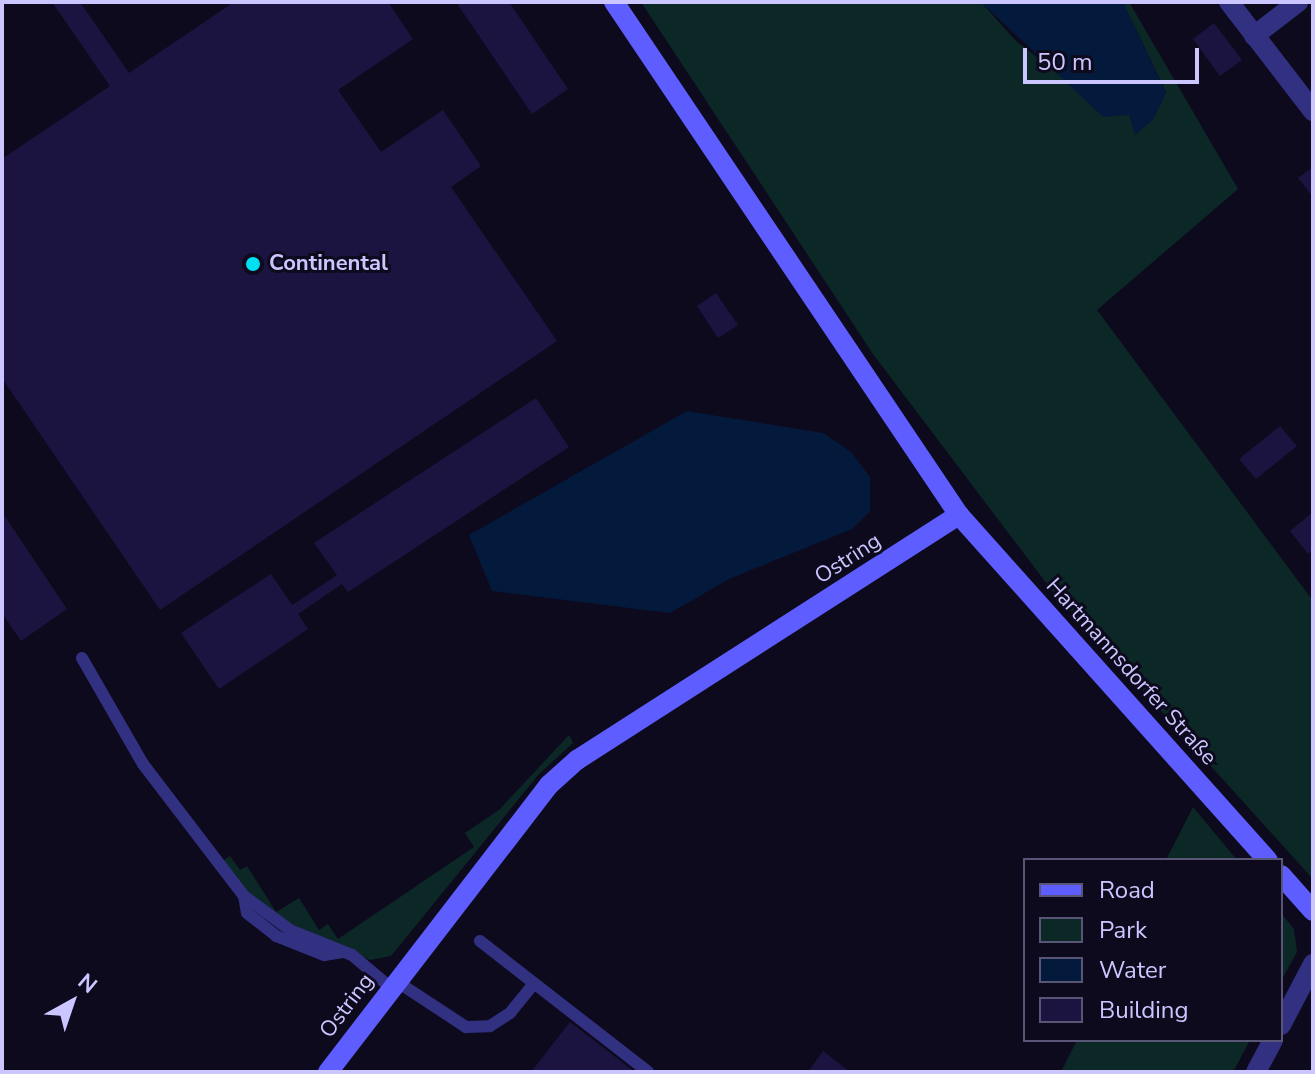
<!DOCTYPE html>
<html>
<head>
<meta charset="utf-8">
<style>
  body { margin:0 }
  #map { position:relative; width:1315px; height:1074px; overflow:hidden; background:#0d0a1d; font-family:"Nunito Sans",sans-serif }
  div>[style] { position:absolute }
  .green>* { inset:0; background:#0c2826 }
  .water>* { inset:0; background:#041a3c }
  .building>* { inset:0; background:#1c1440 }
  .lane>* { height:12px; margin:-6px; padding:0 6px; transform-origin:6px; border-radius:6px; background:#313081 }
  .street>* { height:20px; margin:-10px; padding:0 10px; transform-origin:10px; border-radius:10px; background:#313081 }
  .secondary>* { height:20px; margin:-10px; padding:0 10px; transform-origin:10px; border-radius:10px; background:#5e5dff }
  .dots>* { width:22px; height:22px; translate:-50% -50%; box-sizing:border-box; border:4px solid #0d0a1d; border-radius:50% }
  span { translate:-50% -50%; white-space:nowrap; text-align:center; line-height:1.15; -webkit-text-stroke:6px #0d0a1d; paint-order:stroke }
  .poi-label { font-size:22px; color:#cbc6ff; font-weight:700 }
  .left { translate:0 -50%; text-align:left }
  .street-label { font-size:22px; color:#cbc6ff }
  .frame { position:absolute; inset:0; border:4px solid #cbc6ff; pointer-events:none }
  .legend { position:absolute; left:1023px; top:858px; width:260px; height:184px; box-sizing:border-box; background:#0d0a1d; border:2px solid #595577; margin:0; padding:10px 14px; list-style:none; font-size:24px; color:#cbc6ff }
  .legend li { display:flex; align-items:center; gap:16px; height:40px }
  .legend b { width:40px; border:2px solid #595577 }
  .north { position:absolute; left:32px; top:962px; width:80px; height:80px; -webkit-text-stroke:6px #0d0a1d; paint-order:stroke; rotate:40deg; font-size:22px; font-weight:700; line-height:32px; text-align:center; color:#cbc6ff }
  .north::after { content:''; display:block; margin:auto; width:28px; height:36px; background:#cbc6ff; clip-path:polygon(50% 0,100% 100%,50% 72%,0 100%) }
  .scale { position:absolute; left:1023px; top:48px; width:176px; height:36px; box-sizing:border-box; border:4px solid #cbc6ff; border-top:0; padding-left:10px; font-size:24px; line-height:28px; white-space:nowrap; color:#cbc6ff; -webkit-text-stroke:6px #0d0a1d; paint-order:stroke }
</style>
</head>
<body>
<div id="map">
  <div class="green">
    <div style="clip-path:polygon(641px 2px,981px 2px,1016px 41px,1061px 76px,1130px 114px,1135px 135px,1166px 92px,1123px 2px,1129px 2px,1238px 189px,1097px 310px,1313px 601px,1313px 879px,1050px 588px,873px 354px)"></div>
    <div style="clip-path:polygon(569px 735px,573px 743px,539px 774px,391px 956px,370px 960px,287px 922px,241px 888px,221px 862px,230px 856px,240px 870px,247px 866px,276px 912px,299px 898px,319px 930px,328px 924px,338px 939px,474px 847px,465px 833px,499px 810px)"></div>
    <div style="clip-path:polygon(1193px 807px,1237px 860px,1166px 860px)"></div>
    <div style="clip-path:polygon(1281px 913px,1294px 929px,1297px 952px,1281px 981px)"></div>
    <div style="clip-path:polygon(1077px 1040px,1250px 1040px,1233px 1072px,1061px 1072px)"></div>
  </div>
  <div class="water">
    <div style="clip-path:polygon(981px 2px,1123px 2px,1166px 93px,1153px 120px,1135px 135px,1129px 115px,1103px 117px)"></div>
    <div style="clip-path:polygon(687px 411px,823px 433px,851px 452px,870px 477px,870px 511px,852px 529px,729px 579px,670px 613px,492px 591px,469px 535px)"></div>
  </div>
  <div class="building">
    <div style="clip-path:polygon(52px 2px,80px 2px,129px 73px,234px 2px,388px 2px,413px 39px,338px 90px,381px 152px,443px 110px,481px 166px,451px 187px,557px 341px,160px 610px,2px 378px,2px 159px,110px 86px)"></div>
    <div style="clip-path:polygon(456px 2px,509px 2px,568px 89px,532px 114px)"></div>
    <div style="clip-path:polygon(1214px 23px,1242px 60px,1220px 76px,1193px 39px)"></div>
    <div style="clip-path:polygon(1313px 167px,1313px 197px,1298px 178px)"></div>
    <div style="clip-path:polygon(716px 293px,738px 325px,718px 338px,697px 306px)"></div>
    <div style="clip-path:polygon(536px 398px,569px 447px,348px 592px,342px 584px,298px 614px,308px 629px,219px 689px,181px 633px,271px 574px,292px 605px,337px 575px,314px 543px)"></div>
    <div style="clip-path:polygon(1280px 426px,1297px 446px,1256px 479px,1239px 459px)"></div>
    <div style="clip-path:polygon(2px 512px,67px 609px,21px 641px,2px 613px)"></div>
    <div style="clip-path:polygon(1313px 512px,1313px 550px,1308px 554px,1290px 531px)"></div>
    <div style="clip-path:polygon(570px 1022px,635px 1072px,531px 1072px)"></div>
    <div style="clip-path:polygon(823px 1051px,850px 1072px,808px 1072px)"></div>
  </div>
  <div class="lane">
    <div style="left:82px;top:658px;width:122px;rotate:60.1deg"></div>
    <div style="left:143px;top:764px;width:166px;rotate:52.6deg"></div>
    <div style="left:244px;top:896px;width:57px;rotate:36.5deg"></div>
    <div style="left:290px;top:930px;width:67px;rotate:22deg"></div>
    <div style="left:352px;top:955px;width:51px;rotate:40.2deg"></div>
    <div style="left:244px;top:896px;width:17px;rotate:80deg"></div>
    <div style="left:247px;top:913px;width:37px;rotate:38deg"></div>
    <div style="left:276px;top:936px;width:52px;rotate:21.6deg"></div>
    <div style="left:324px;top:955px;width:19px;rotate:-9deg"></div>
    <div style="left:480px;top:941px;width:213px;rotate:37.9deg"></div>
    <div style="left:396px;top:981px;width:84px;rotate:33.3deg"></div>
    <div style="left:466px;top:1027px;width:24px;rotate:-2deg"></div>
    <div style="left:490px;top:1026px;width:24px;rotate:-33deg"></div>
    <div style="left:510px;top:1013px;width:38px;rotate:-51deg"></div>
  </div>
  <div class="street">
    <div style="left:1229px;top:2px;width:138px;rotate:52.4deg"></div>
    <div style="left:1254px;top:36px;width:56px;rotate:-37.7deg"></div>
    <div style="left:1281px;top:1025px;width:69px;rotate:-62.3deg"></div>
    <div style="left:1256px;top:1072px;width:36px;rotate:-62deg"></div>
  </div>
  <div class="secondary">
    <div style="left:614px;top:2px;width:618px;rotate:56.08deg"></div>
    <div style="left:959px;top:515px;width:463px;rotate:48.2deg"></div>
    <div style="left:1281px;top:875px;width:48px;rotate:48.4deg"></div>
    <div style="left:328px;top:1072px;width:362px;rotate:-52.4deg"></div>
    <div style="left:549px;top:785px;width:38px;rotate:-42deg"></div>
    <div style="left:577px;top:760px;width:454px;rotate:-32.7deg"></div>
  </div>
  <div class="dots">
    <div style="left:253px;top:264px;background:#00def1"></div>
  </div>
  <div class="poi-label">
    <span class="left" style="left:269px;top:264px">Continental</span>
  </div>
  <div class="street-label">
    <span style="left:848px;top:559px;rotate:-33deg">Ostring</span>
    <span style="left:1131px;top:672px;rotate:48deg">Hartmannsdorfer Straße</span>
    <span style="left:347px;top:1006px;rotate:-53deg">Ostring</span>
  </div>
  <div class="frame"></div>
  <ul class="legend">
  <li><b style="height:10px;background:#5e5dff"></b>Road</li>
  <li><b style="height:22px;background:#0c2826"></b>Park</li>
  <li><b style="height:22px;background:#041a3c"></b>Water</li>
  <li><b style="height:22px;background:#1c1440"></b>Building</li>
  </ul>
  <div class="north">N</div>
  <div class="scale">50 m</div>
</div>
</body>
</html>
